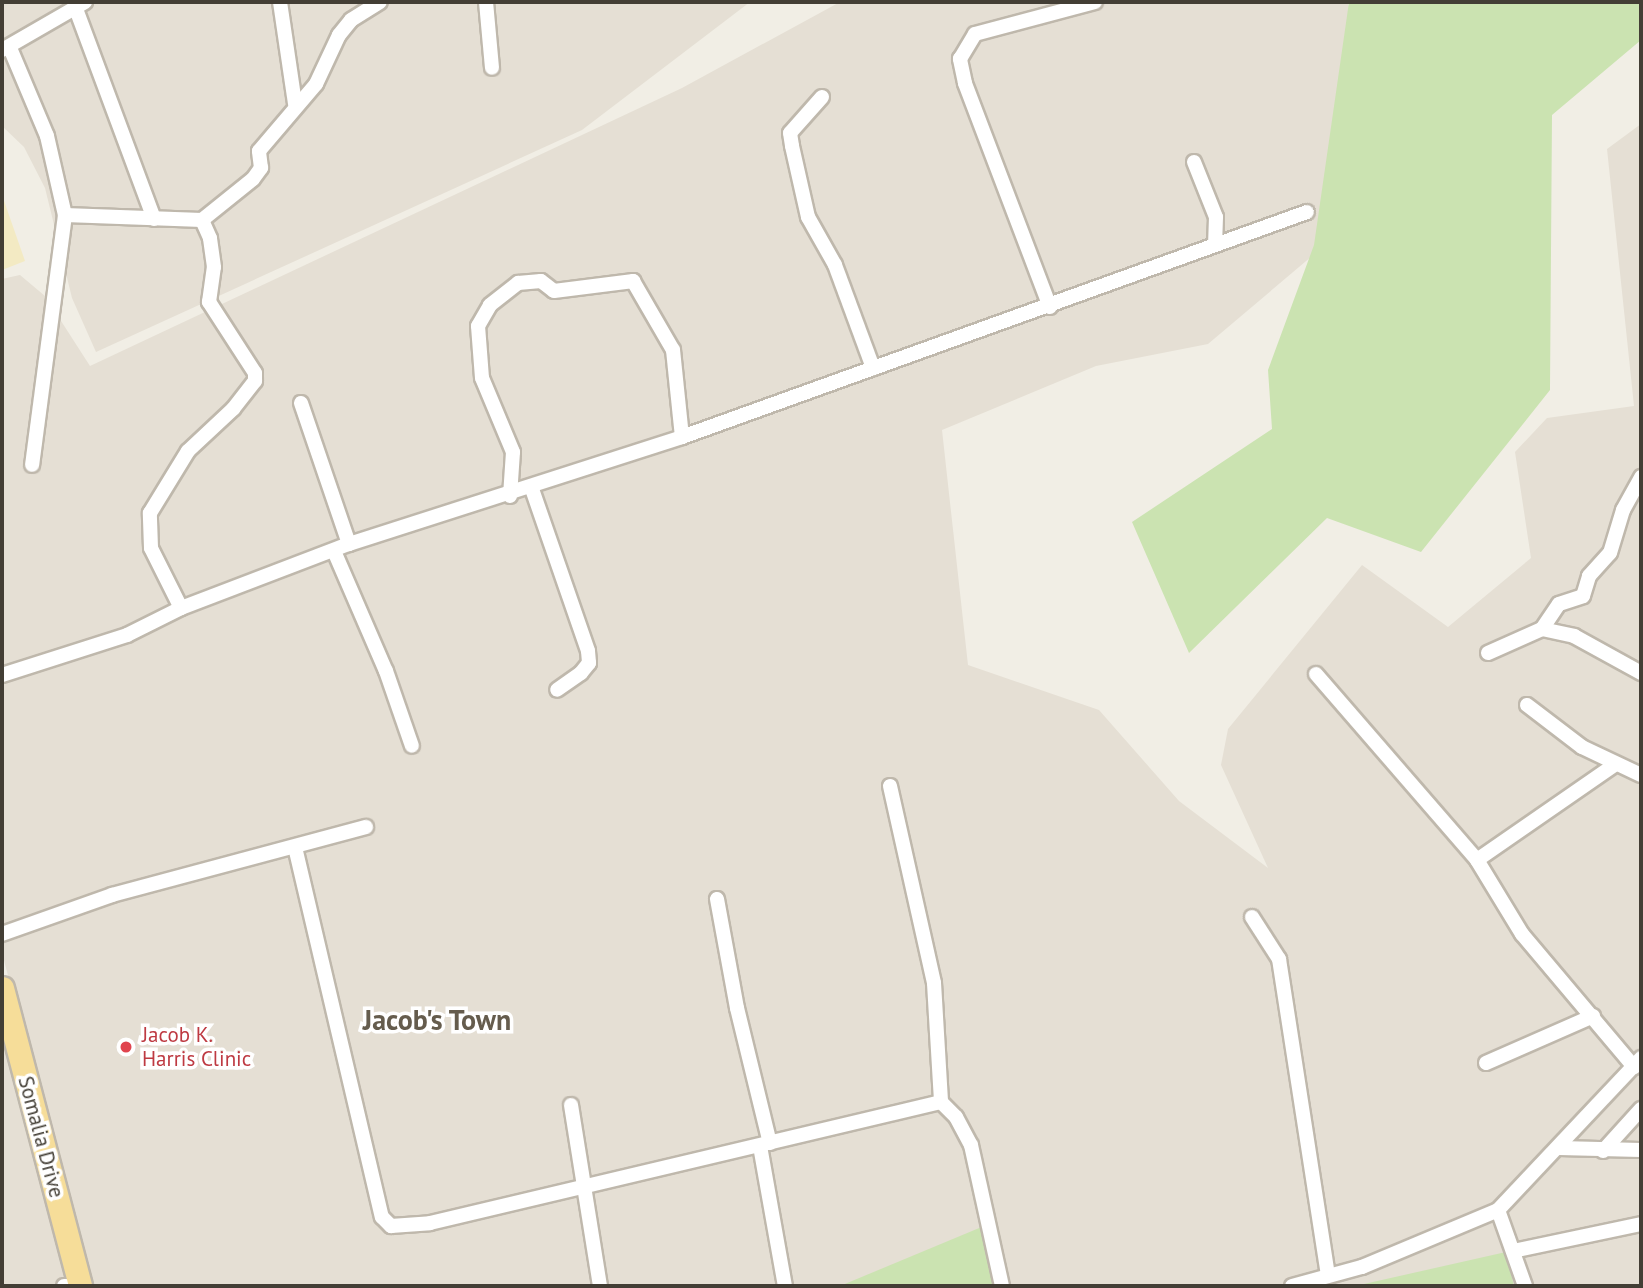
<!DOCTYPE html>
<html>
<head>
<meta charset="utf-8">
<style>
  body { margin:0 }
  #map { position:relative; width:1643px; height:1288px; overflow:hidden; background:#f1eee5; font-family:"PT Sans",sans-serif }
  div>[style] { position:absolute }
  .residential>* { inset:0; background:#e5dfd4 }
  .green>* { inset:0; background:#cbe3b1 }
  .sand>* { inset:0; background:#f3eac3 }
  .roads { filter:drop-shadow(2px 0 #bfb8ac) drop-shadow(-2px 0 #bfb8ac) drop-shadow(0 2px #bfb8ac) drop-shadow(0 -2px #bfb8ac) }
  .street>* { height:14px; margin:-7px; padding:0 7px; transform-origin:7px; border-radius:7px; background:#fff }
  .primary>* { height:23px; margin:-11.5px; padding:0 11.5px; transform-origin:11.5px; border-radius:11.5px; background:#f6dd99 }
  .dots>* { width:19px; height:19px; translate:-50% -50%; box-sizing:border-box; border:4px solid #fff; border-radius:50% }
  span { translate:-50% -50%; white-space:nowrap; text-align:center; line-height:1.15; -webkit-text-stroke:7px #fff; paint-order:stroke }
  .health-label { font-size:21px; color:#be3a42 }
  .left { translate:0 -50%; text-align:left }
  .street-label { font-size:21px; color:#433e35 }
  .district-label { font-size:28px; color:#655c4d; font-weight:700 }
  .frame { position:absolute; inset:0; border:4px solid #433e35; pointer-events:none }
</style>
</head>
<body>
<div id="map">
  <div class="residential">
    <div style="clip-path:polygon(2px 2px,750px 2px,582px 130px,96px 352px,72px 298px,45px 188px,24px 147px,2px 126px)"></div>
    <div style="clip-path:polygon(840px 2px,1348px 2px,1354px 39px,1331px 240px,1208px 344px,1096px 366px,942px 430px,968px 665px,1099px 710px,1179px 801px,1268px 868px,1221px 765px,1228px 729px,1362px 565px,1448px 627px,1531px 558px,1515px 452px,1547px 418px,1634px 406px,1607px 149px,1641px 124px,1641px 1286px,91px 1286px,2px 953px,2px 279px,20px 275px,45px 296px,90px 366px,682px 88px)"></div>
    <div style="clip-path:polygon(2px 989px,78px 1286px,2px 1286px)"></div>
  </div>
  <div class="green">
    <div style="clip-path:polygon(1349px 2px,1641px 2px,1641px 40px,1552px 115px,1550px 390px,1421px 552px,1327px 518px,1189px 653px,1132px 522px,1272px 429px,1268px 370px,1314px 245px)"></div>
    <div style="clip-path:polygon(984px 1226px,997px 1286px,840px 1286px)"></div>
    <div style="clip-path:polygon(1506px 1252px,1514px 1286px,1364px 1284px)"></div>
  </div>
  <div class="sand">
    <div style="clip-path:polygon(2px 195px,25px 261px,2px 270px)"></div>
  </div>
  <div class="roads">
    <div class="street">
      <div style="left:280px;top:2px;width:103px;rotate:81.6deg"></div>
      <div style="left:486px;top:2px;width:66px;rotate:84.8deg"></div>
      <div style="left:76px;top:9px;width:224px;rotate:69.6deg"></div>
      <div style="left:10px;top:48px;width:95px;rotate:67.2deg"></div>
      <div style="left:47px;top:136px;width:81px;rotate:77.2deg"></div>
      <div style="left:65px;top:215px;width:252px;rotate:97.5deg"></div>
      <div style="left:2px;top:50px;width:96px;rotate:-30deg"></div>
      <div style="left:822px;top:97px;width:48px;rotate:131.6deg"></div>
      <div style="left:790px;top:133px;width:13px;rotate:81deg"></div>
      <div style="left:792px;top:146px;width:73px;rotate:77.3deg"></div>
      <div style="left:808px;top:217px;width:55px;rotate:60.6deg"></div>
      <div style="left:835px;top:265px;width:110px;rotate:69.7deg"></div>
      <div style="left:1194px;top:162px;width:59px;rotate:68.2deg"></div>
      <div style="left:1216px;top:217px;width:25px;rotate:92deg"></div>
      <div style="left:65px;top:215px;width:137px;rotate:2.1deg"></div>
      <div style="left:1050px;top:307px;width:240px;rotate:-110.8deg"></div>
      <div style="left:965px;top:83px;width:25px;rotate:-102deg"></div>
      <div style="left:960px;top:59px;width:29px;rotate:-59deg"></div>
      <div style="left:975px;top:34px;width:124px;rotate:-14.9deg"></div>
      <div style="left:301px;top:403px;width:149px;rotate:71.2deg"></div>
      <div style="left:532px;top:489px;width:171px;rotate:70.9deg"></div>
      <div style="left:588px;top:651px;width:12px;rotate:85deg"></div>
      <div style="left:589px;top:663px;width:13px;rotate:129deg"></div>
      <div style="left:581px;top:673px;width:29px;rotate:145deg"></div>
      <div style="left:510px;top:496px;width:44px;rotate:-86.1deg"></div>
      <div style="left:513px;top:452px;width:80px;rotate:-112.7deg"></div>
      <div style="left:482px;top:378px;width:52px;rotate:-94.4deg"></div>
      <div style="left:478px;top:326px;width:24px;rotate:-60deg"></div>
      <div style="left:490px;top:305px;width:36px;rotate:-38deg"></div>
      <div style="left:518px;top:283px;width:23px;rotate:-5deg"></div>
      <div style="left:541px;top:281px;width:16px;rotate:38deg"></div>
      <div style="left:554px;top:291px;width:80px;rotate:-7.2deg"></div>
      <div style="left:633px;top:281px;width:80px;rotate:59.9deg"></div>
      <div style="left:673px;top:350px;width:87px;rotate:84.1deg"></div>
      <div style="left:334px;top:551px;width:131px;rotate:66.6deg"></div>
      <div style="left:386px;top:671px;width:79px;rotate:70.9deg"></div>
      <div style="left:181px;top:608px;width:67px;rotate:-116.6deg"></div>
      <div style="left:151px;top:548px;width:35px;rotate:-92deg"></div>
      <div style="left:150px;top:513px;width:73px;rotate:-58.5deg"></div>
      <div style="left:188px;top:451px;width:62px;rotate:-43deg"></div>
      <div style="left:233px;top:409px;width:36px;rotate:-52deg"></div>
      <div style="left:255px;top:381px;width:8px;rotate:-90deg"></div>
      <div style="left:255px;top:373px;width:85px;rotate:-122.9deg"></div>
      <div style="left:209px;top:302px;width:35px;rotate:-82deg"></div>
      <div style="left:214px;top:267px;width:29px;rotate:-98deg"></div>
      <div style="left:210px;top:238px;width:20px;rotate:-114deg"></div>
      <div style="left:202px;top:220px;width:65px;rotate:-38.8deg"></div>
      <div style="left:253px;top:179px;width:14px;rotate:-54deg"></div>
      <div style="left:261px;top:168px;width:17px;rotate:-97deg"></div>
      <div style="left:259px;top:151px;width:88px;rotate:-49.6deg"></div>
      <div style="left:316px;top:84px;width:54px;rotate:-64.9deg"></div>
      <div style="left:339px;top:35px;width:19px;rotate:-51deg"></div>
      <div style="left:351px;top:20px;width:34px;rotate:-32deg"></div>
      <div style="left:1542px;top:629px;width:30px;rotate:-56deg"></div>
      <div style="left:1559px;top:604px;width:25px;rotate:-18deg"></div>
      <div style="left:1583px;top:596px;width:21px;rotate:-73deg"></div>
      <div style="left:1589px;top:576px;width:31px;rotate:-48deg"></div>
      <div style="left:1610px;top:553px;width:45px;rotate:-73.2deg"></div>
      <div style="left:1623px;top:510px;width:38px;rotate:-61deg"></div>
      <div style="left:1488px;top:653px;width:59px;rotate:-24deg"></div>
      <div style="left:1542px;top:629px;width:33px;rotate:12deg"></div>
      <div style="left:1574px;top:636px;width:77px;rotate:28.9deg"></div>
      <div style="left:1316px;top:674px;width:246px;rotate:49.1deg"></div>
      <div style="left:1477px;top:860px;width:87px;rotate:58.7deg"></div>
      <div style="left:1522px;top:934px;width:174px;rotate:49.9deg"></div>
      <div style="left:2px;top:675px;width:131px;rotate:-17.7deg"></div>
      <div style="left:127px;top:635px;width:60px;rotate:-26.6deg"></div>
      <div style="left:181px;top:608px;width:180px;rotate:-20.9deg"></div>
      <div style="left:349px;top:544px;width:350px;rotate:-17.8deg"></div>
      <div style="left:682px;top:437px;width:664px;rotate:-19.8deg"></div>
      <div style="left:1527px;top:705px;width:69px;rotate:37.4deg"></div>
      <div style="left:1582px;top:747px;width:65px;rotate:25.4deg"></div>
      <div style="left:890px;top:786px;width:202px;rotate:77.4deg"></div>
      <div style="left:934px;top:983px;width:119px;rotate:86.6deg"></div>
      <div style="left:941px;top:1102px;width:21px;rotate:45deg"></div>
      <div style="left:956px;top:1117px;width:32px;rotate:62deg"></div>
      <div style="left:971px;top:1145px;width:144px;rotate:77.6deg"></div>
      <div style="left:295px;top:847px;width:380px;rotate:76.8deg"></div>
      <div style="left:382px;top:1217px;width:13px;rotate:45deg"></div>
      <div style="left:391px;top:1226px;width:39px;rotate:-4deg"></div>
      <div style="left:430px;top:1223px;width:525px;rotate:-13.32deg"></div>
      <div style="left:1477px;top:860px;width:167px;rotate:-34.7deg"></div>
      <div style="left:717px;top:899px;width:111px;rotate:79.6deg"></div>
      <div style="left:737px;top:1008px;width:139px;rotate:76.3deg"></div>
      <div style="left:1252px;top:917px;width:50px;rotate:57.3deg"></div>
      <div style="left:1279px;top:959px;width:319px;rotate:81.2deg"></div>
      <div style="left:2px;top:934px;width:117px;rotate:-19.5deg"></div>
      <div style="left:112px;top:895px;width:263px;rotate:-15deg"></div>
      <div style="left:1486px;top:1063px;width:117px;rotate:-23.7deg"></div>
      <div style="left:571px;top:1105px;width:183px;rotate:80.9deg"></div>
      <div style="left:760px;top:1146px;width:142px;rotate:79.9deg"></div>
      <div style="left:1559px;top:1148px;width:82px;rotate:1.4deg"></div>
      <div style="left:1603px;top:1151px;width:57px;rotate:-47.9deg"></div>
      <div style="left:1498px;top:1210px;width:81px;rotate:70.4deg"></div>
      <div style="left:1513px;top:1251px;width:131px;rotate:-11.9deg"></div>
      <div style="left:64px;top:1286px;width:2px"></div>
      <div style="left:1292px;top:1286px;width:73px;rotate:-15.2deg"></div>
      <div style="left:1362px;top:1267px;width:147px;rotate:-22.7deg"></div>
      <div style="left:1498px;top:1210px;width:209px;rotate:-46.7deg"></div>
    </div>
    <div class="primary">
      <div style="left:2px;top:988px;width:308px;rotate:75.3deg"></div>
    </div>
  </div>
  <div class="dots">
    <div style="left:126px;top:1047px;background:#e0444e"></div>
  </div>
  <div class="health-label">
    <span class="left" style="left:142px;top:1047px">Jacob K.<br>Harris Clinic</span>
  </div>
  <div class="street-label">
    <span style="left:41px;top:1137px;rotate:75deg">Somalia Drive</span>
  </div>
  <div class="district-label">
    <span style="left:437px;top:1020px">Jacob's Town</span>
  </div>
  <div class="frame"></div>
</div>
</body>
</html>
